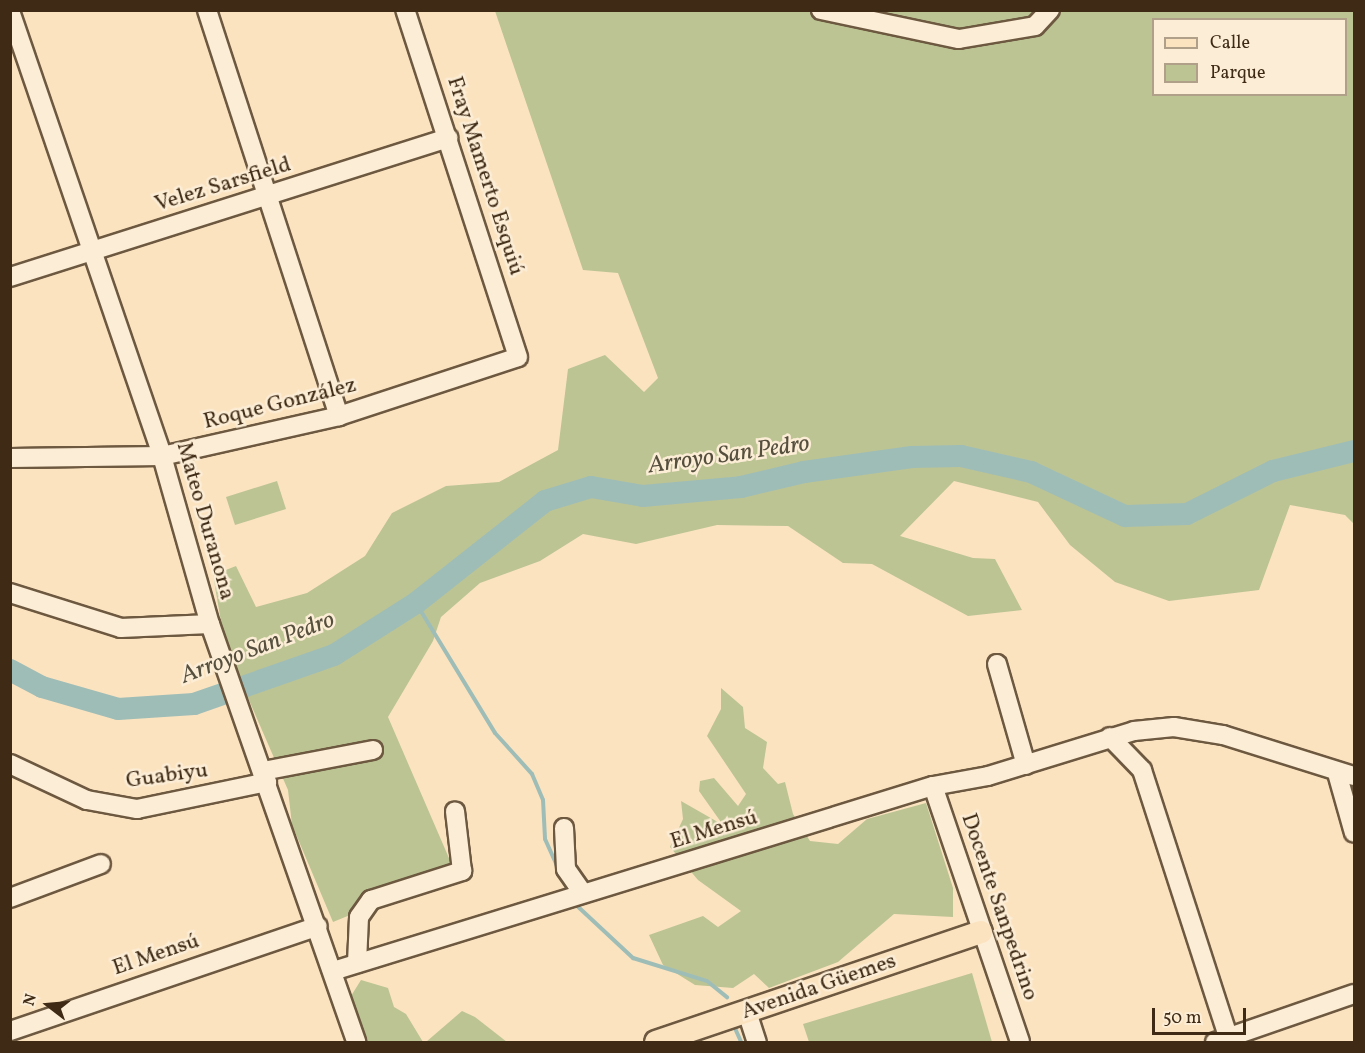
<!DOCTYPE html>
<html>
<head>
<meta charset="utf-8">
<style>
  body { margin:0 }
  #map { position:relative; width:1365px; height:1053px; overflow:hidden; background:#fbe3c0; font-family:Vollkorn,serif }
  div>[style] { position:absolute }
  .green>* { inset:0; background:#bcc494 }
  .stream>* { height:4px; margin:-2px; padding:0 2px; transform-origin:2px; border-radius:2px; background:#9fbdb7 }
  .river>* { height:22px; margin:-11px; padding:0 11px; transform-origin:11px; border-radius:11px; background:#9fbdb7 }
  .roads { filter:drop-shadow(2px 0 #6d5840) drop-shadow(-2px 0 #6d5840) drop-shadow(0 2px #6d5840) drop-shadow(0 -2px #6d5840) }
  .minor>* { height:18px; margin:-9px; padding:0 9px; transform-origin:9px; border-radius:9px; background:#fcedd6 }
  .major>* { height:22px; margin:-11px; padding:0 11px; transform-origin:11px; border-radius:11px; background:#fbe3c0 }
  span { translate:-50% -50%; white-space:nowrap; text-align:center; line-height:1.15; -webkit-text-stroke:5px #fcedd6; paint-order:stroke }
  .street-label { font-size:22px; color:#3e2a15 }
  .water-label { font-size:24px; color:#564f3e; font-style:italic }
  .frame { position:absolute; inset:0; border:12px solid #3e2a15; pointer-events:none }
  .legend { position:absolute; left:1152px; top:18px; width:195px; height:78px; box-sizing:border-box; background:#fcedd6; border:2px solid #b09f89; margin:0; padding:8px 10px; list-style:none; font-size:18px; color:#3e2a15 }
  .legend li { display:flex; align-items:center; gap:12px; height:30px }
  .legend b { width:30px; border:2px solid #b09f89 }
  .north { position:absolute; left:18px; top:975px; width:60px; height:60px; -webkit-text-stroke:4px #fcedd6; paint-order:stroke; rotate:286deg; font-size:16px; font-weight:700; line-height:24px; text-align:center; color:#3e2a15 }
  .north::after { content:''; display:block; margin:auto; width:21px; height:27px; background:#3e2a15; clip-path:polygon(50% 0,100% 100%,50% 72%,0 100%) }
  .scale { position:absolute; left:1152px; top:1008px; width:94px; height:27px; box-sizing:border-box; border:3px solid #3e2a15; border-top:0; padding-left:8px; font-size:18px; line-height:21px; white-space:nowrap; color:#3e2a15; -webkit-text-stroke:4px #fcedd6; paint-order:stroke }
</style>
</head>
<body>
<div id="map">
  <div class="green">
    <div style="clip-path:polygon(evenodd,495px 11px,1354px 11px,1354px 524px,1345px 515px,1290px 505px,1259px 590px,1169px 601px,1115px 582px,1070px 545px,1038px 502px,954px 481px,900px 536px,973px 558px,995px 559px,1022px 610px,968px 616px,872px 564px,843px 563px,788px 526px,717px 525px,636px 544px,583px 534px,540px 561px,480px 583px,441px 617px,433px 641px,388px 717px,455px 872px,333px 922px,292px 825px,288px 790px,225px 645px,213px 575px,236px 566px,256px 607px,307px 593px,365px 556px,392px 513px,446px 486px,499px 482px,558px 450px,568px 369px,605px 355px,644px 392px,658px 378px,618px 273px,583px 270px,495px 11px,1154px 20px,1346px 20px,1346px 94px,1154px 94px,1154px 20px)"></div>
    <div style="clip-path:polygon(277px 481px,286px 509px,235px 525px,226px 497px)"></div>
    <div style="clip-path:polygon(721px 688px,743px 707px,745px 728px,767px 742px,763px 768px,778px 784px,785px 782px,793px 814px,810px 841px,838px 844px,867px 819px,926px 803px,953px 888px,953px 917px,894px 914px,838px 962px,769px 988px,754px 974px,733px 988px,695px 985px,663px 965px,649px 935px,703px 916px,718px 927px,741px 911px,698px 880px,670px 847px,683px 819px,681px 801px,723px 825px,699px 791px,700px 781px,714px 778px,738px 806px,746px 794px,707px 736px,721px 709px)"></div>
    <div style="clip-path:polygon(972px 973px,992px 1042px,809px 1042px,803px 1024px)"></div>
    <div style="clip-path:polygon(361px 980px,388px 988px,394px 1007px,406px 1014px,423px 1042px,365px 1042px,351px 996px)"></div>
    <div style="clip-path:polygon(462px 1011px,475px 1017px,507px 1042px,426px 1042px)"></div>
  </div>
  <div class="stream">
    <div style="left:416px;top:603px;width:152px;rotate:58.7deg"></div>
    <div style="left:495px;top:733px;width:55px;rotate:47.9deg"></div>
    <div style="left:532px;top:774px;width:28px;rotate:67deg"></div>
    <div style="left:543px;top:800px;width:39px;rotate:87deg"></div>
    <div style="left:545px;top:839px;width:54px;rotate:65.8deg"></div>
    <div style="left:574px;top:903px;width:81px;rotate:43deg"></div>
    <div style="left:633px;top:958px;width:77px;rotate:17.3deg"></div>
    <div style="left:707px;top:981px;width:26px;rotate:39deg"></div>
    <div style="left:734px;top:1026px;width:17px;rotate:66deg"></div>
  </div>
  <div class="river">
    <div style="left:10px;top:670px;width:36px;rotate:28deg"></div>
    <div style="left:42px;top:687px;width:79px;rotate:16.1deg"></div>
    <div style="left:118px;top:709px;width:76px;rotate:-3.8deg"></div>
    <div style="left:194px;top:704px;width:148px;rotate:-19.3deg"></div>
    <div style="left:334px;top:655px;width:97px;rotate:-32.4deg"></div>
    <div style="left:416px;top:603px;width:164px;rotate:-38.3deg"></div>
    <div style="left:545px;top:501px;width:48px;rotate:-16.9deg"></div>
    <div style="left:591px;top:487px;width:53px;rotate:9.8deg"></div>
    <div style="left:643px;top:496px;width:98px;rotate:-5.2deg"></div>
    <div style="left:741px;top:487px;width:65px;rotate:-13.4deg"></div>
    <div style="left:804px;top:472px;width:109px;rotate:-7.9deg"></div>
    <div style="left:912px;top:457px;width:49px;rotate:-1.2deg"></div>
    <div style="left:961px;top:456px;width:72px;rotate:12.9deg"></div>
    <div style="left:1031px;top:472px;width:104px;rotate:25.1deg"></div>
    <div style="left:1125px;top:516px;width:62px;rotate:-1.8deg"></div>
    <div style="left:1187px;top:514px;width:96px;rotate:-26.6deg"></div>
    <div style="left:1273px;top:471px;width:83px;rotate:-13.9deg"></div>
  </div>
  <div class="roads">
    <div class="minor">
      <div style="left:207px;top:10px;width:427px;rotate:72deg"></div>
      <div style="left:821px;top:10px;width:141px;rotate:11.9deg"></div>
      <div style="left:959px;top:39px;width:77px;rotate:-9.7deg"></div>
      <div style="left:1035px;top:26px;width:22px;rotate:-47deg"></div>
      <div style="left:10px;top:11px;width:470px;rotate:71.1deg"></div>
      <div style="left:162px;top:456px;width:175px;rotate:74.1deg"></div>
      <div style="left:210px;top:624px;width:443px;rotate:70.7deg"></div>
      <div style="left:10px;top:277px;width:460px;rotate:-17.6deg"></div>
      <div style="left:10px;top:458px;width:152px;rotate:-0.8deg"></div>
      <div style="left:162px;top:456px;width:181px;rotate:-12.7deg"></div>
      <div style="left:339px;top:416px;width:188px;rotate:-18.2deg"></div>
      <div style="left:518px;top:357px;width:365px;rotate:-108deg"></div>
      <div style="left:10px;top:593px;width:116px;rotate:17.5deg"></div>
      <div style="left:121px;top:628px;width:89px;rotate:-2.6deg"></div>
      <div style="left:997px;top:664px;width:105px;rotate:74deg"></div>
      <div style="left:1110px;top:737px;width:46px;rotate:45.9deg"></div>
      <div style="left:1142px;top:770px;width:286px;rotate:72.1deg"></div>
      <div style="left:10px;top:764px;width:85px;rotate:25.1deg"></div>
      <div style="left:87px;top:800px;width:51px;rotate:10.2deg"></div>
      <div style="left:137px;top:809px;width:133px;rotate:-11.7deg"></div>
      <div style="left:263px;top:771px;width:112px;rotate:-10.8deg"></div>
      <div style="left:1337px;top:773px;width:62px;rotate:74.2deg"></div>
      <div style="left:933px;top:786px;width:270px;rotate:71.2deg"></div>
      <div style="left:564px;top:828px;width:41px;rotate:87.2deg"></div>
      <div style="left:566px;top:869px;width:29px;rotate:55deg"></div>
      <div style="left:10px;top:898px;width:97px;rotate:-20.5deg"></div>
      <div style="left:357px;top:963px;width:46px;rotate:-87.5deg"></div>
      <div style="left:359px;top:917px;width:21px;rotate:-55deg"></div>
      <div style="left:371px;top:900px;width:96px;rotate:-17.7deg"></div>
      <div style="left:462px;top:871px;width:60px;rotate:-96.7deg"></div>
      <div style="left:333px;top:971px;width:628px;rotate:-17.14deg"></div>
      <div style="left:933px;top:786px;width:56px;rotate:-10.3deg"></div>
      <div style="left:988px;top:776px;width:153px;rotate:-17.1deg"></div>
      <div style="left:1134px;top:731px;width:40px;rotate:-5.7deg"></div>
      <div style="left:1174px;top:727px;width:50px;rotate:9.3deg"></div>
      <div style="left:1223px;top:735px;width:137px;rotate:17.4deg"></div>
      <div style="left:747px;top:1012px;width:32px;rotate:72deg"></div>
      <div style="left:10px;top:1031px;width:325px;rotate:-18.8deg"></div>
      <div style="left:1215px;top:1042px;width:147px;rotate:-19.1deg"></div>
    </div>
    <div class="major">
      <div style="left:656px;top:1042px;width:343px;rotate:-18.7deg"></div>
    </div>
  </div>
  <div class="street-label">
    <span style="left:485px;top:176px;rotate:72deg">Fray Mamerto Esquiú</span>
    <span style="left:223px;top:185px;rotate:-17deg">Velez Sarsfield</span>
    <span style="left:280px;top:404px;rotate:-14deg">Roque González</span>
    <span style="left:205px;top:521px;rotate:74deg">Mateo Duranona</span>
    <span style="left:167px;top:776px;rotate:-8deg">Guabiyu</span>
    <span style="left:714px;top:830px;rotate:-17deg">El Mensú</span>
    <span style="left:999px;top:907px;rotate:71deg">Docente Sanpedrino</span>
    <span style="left:156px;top:955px;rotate:-19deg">El Mensú</span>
    <span style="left:819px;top:987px;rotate:-19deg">Avenida Güemes</span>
  </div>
  <div class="water-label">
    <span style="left:729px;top:456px;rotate:-8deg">Arroyo San Pedro</span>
    <span style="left:258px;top:649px;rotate:-21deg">Arroyo San Pedro</span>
  </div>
  <div class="frame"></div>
  <ul class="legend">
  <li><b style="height:8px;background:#fbe3c0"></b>Calle</li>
  <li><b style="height:16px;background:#bcc494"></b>Parque</li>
  </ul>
  <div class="north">N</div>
  <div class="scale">50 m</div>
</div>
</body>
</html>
